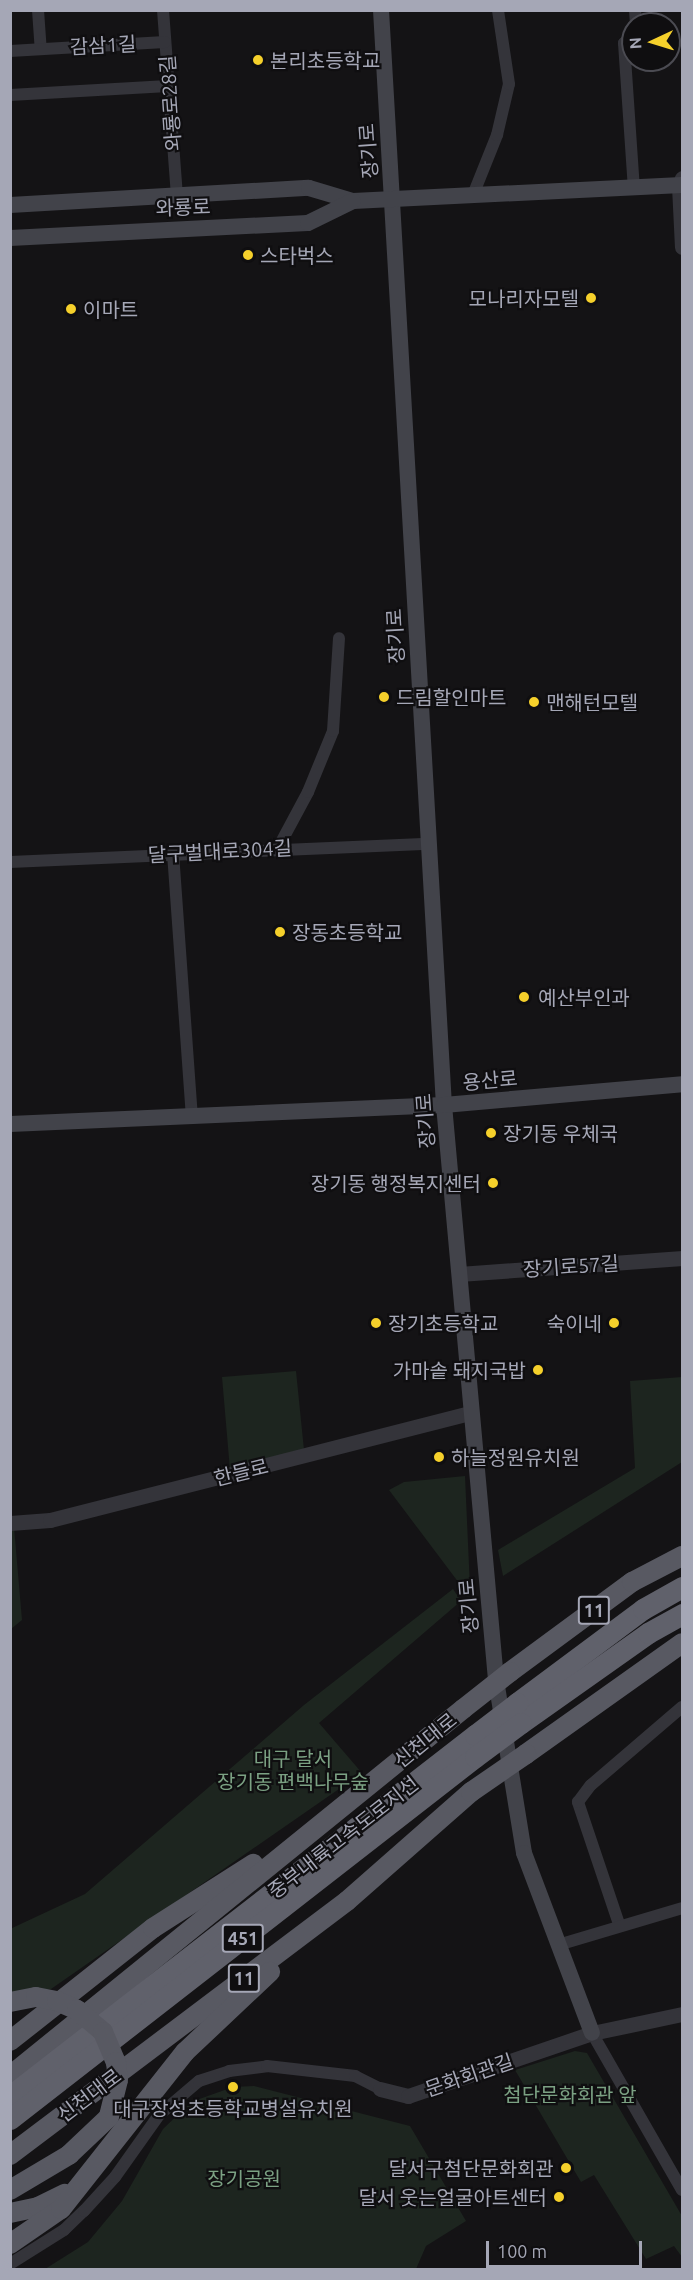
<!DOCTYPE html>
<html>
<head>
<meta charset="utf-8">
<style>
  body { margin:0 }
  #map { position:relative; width:693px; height:2280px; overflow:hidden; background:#141315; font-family:Ubuntu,"Noto Sans KR",sans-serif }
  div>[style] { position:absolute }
  .green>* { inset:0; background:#1d251f }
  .minor>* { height:12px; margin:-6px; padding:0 6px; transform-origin:6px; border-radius:6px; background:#34343a }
  .tertiary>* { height:15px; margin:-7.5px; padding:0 7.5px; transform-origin:7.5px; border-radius:7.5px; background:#34343a }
  .secondary>* { height:16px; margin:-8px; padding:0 8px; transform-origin:8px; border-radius:8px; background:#42434a }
  .trunk>* { height:20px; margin:-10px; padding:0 10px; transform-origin:10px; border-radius:10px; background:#585962 }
  .motorway>* { height:21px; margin:-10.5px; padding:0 10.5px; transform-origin:10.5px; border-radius:10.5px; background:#60616b }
  .trunk-bridge>* { height:20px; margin:-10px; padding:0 10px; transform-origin:10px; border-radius:10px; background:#585962 }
  .motorway-bridge>* { height:21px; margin:-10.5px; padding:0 10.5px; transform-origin:10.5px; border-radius:10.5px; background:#60616b }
  .dots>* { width:16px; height:16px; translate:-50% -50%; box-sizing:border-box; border:3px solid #0f0e10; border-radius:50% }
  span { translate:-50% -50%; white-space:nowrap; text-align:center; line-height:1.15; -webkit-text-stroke:4.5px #0f0e10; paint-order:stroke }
  .shield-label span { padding:2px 4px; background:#0f0e10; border:2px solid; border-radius:4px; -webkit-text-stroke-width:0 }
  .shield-label { font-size:18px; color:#a5a7b6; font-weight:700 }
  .street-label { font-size:20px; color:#a5a7b6 }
  .poi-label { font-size:20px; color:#a5a7b6 }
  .left { translate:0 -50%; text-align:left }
  .right { translate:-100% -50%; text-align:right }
  .park-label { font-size:20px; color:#7ba183 }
  .frame { position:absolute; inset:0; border:12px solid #a5a7b6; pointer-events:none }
  .north { position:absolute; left:621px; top:12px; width:60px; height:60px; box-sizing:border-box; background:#0f0e10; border:2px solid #4b4b52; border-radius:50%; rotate:266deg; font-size:16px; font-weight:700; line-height:24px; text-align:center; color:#a5a7b6 }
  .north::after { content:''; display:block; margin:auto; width:21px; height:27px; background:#f5d02b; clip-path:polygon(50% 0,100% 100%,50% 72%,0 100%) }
  .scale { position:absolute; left:486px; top:2241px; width:156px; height:27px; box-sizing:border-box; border:3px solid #a5a7b6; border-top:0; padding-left:8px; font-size:18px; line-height:21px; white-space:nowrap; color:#a5a7b6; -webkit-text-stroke:4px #0f0e10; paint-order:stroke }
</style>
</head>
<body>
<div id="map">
  <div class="green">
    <div style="clip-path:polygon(296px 1371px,304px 1450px,230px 1470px,222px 1377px)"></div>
    <div style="clip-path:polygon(682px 1377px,682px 1462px,503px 1576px,498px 1550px,635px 1468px,630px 1381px)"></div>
    <div style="clip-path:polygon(465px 1476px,470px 1588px,462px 1587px,389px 1490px,404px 1482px)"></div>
    <div style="clip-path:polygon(10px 1527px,14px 1527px,22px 1620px,11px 1629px)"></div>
    <div style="clip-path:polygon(453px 1589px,461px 1601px,319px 1723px,362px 1773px,51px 1989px,11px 1995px,10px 1929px,85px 1894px,304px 1705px)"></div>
    <div style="clip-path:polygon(575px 2051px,587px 2053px,682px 2216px,682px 2257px,674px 2246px,646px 2259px,594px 2175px,581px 2182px,515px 2070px)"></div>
    <div style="clip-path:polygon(254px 2086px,410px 2126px,466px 2221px,426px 2246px,416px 2269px,45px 2269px,88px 2242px,122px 2201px,163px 2129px,191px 2102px,233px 2087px)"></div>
  </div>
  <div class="minor">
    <div style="left:38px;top:10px;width:39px;rotate:86deg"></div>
    <div style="left:163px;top:10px;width:186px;rotate:85.7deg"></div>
    <div style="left:635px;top:10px;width:14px;rotate:86deg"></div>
    <div style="left:633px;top:37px;width:11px;rotate:146deg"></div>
    <div style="left:624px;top:43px;width:145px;rotate:86.1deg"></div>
    <div style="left:10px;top:51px;width:155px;rotate:-3.3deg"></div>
    <div style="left:10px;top:95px;width:158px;rotate:-3.3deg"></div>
    <div style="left:473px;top:195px;width:65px;rotate:-68.2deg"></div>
    <div style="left:497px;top:135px;width:52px;rotate:-76.8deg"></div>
    <div style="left:509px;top:84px;width:75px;rotate:-98.5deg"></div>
    <div style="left:278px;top:848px;width:64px;rotate:-61.8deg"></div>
    <div style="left:308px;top:792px;width:66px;rotate:-67.7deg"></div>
    <div style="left:333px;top:731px;width:93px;rotate:-86.3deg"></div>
    <div style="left:173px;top:853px;width:264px;rotate:85.9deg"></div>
    <div style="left:10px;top:862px;width:419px;rotate:-2.5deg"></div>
    <div style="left:619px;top:1924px;width:129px;rotate:-108.6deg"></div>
    <div style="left:578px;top:1802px;width:21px;rotate:-53deg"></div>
    <div style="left:591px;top:1785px;width:120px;rotate:-40.6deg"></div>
    <div style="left:558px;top:1945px;width:129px;rotate:-16.6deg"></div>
    <div style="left:592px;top:2033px;width:181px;rotate:60.2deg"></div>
    <div style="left:10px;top:2264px;width:64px;rotate:-32.2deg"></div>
    <div style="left:64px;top:2230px;width:28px;rotate:-44deg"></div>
    <div style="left:84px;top:2211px;width:46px;rotate:-47.6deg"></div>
    <div style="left:115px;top:2177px;width:76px;rotate:-54.6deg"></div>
    <div style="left:159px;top:2115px;width:52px;rotate:-40.4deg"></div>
    <div style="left:199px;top:2081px;width:32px;rotate:-18deg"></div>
    <div style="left:229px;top:2071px;width:38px;rotate:-7deg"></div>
    <div style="left:267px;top:2066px;width:89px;rotate:6.5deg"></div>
    <div style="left:355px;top:2076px;width:28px;rotate:27deg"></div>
  </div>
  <div class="tertiary">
    <div style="left:682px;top:178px;width:9px;rotate:111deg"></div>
    <div style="left:679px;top:186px;width:61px;rotate:87.2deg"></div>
    <div style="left:459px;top:1274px;width:224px;rotate:-4.1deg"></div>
    <div style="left:10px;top:1523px;width:40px;rotate:-4.3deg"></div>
    <div style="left:50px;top:1520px;width:434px;rotate:-14.3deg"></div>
    <div style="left:380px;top:2089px;width:29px;rotate:14deg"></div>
    <div style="left:408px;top:2096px;width:194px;rotate:-18.9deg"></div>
    <div style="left:592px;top:2033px;width:92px;rotate:-11.9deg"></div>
  </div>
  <div class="secondary">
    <div style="left:381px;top:10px;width:1097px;rotate:86.71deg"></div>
    <div style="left:444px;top:1105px;width:577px;rotate:84.83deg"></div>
    <div style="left:496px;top:1680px;width:175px;rotate:80.8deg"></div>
    <div style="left:524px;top:1853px;width:192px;rotate:69.3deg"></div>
    <div style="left:10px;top:205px;width:299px;rotate:-3.3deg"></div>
    <div style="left:309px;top:188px;width:46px;rotate:16.5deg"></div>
    <div style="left:353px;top:201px;width:329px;rotate:-2.8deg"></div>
    <div style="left:10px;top:238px;width:298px;rotate:-2.9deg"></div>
    <div style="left:308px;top:223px;width:50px;rotate:-26.1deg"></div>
    <div style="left:10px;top:1124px;width:434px;rotate:-2.5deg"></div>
    <div style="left:444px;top:1105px;width:239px;rotate:-5deg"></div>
  </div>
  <div class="trunk">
    <div style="left:510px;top:1672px;width:152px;rotate:-36.4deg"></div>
    <div style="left:632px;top:1582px;width:56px;rotate:-27.5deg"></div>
    <div style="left:526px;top:1754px;width:191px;rotate:-35.4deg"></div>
    <div style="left:10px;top:2041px;width:182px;rotate:-38.3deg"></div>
    <div style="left:153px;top:1928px;width:119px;rotate:-32.6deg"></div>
    <div style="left:10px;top:2076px;width:583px;rotate:-39.01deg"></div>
    <div style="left:10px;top:2155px;width:422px;rotate:-37deg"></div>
    <div style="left:347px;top:1901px;width:165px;rotate:-41.3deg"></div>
    <div style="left:10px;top:2190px;width:69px;rotate:-30.7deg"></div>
    <div style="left:10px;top:2213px;width:29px;rotate:-12deg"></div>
    <div style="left:38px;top:2207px;width:30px;rotate:-26deg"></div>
    <div style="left:10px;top:2244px;width:62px;rotate:-34.5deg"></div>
    <div style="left:61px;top:2209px;width:200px;rotate:-51.7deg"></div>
    <div style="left:185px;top:2052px;width:117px;rotate:-43.3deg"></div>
  </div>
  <div class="motorway">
    <div style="left:517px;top:1703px;width:157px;rotate:-36.7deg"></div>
    <div style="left:643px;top:1609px;width:45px;rotate:-29.4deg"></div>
    <div style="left:521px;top:1723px;width:156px;rotate:-35.3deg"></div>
    <div style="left:648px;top:1633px;width:39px;rotate:-29deg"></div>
    <div style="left:10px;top:2096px;width:589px;rotate:-37.82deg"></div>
    <div style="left:10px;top:2119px;width:589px;rotate:-37.9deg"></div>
  </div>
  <div class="trunk-bridge">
    <div style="left:463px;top:1709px;width:60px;rotate:-38.2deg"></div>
    <div style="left:471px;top:1792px;width:67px;rotate:-34.6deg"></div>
    <div style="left:10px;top:2002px;width:26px;rotate:-11deg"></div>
    <div style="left:36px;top:1997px;width:21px;rotate:11deg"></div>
    <div style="left:57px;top:2001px;width:22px;rotate:24deg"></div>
    <div style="left:77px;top:2010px;width:34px;rotate:40deg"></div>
    <div style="left:103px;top:2032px;width:33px;rotate:67deg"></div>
    <div style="left:116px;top:2062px;width:18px;rotate:84deg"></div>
    <div style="left:118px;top:2080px;width:38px;rotate:104deg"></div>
    <div style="left:109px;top:2117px;width:55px;rotate:136.5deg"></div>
  </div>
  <div class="motorway-bridge">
    <div style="left:475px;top:1735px;width:53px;rotate:-37.3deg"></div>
    <div style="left:475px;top:1757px;width:57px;rotate:-36.5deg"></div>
  </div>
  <div class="dots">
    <div style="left:258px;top:60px;background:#f5d02b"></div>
    <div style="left:248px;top:255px;background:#f5d02b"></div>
    <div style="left:591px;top:298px;background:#f5d02b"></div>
    <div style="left:71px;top:309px;background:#f5d02b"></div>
    <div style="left:384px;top:697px;background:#f5d02b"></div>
    <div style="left:534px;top:702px;background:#f5d02b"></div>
    <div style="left:280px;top:932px;background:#f5d02b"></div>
    <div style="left:524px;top:997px;background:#f5d02b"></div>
    <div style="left:491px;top:1133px;background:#f5d02b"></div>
    <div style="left:493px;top:1183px;background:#f5d02b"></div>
    <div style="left:376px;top:1323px;background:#f5d02b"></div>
    <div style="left:614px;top:1323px;background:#f5d02b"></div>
    <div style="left:538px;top:1370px;background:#f5d02b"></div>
    <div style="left:439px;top:1457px;background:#f5d02b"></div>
    <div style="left:233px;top:2087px;background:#f5d02b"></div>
    <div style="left:566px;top:2168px;background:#f5d02b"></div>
    <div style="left:559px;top:2197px;background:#f5d02b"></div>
  </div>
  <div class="shield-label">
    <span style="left:594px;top:1610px">11</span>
    <span style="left:243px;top:1938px">451</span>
    <span style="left:244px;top:1978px">11</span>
  </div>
  <div class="street-label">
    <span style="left:103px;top:45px;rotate:-3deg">감삼1길</span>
    <span style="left:170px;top:103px;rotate:-94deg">와룡로28길</span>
    <span style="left:368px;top:151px;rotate:-94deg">장기로</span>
    <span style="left:183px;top:207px;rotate:-2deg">와룡로</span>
    <span style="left:395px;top:636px;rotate:-93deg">장기로</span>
    <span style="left:220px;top:851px;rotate:-3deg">달구벌대로304길</span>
    <span style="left:490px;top:1080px;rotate:-5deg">용산로</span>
    <span style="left:425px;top:1121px;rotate:-94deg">장기로</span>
    <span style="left:571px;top:1266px;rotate:-4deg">장기로57길</span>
    <span style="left:241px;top:1472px;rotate:-14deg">한들로</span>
    <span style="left:468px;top:1606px;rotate:-95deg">장기로</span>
    <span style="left:425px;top:1740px;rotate:-39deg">신천대로</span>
    <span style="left:343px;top:1837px;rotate:-38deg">중부내륙고속도로지선</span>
    <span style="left:469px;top:2075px;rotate:-19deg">문화회관길</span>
    <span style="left:89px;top:2095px;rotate:-37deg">신천대로</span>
  </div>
  <div class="poi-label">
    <span class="left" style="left:270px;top:60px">본리초등학교</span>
    <span class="left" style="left:260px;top:255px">스타벅스</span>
    <span class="right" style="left:579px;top:298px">모나리자모텔</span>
    <span class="left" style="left:83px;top:309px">이마트</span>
    <span class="left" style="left:396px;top:697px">드림할인마트</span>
    <span class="left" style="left:546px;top:702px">맨해턴모텔</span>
    <span class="left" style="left:292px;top:932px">장동초등학교</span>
    <span class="left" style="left:538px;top:997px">예산부인과</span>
    <span class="left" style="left:503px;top:1133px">장기동 우체국</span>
    <span class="right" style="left:481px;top:1183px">장기동 행정복지센터</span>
    <span class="left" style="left:388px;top:1323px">장기초등학교</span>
    <span class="right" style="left:602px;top:1323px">숙이네</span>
    <span class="right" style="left:526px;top:1370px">가마솥 돼지국밥</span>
    <span class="left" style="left:451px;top:1457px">하늘정원유치원</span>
    <span style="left:233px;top:2108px">대구장성초등학교병설유치원</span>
    <span class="right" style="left:554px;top:2168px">달서구첨단문화회관</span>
    <span class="right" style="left:547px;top:2197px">달서 웃는얼굴아트센터</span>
  </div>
  <div class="park-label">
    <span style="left:293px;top:1770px">대구 달서<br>장기동 편백나무숲</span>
    <span style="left:570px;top:2094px">첨단문화회관 앞</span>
    <span style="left:244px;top:2178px">장기공원</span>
  </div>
  <div class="frame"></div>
  <div class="north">N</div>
  <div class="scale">100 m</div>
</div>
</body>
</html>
